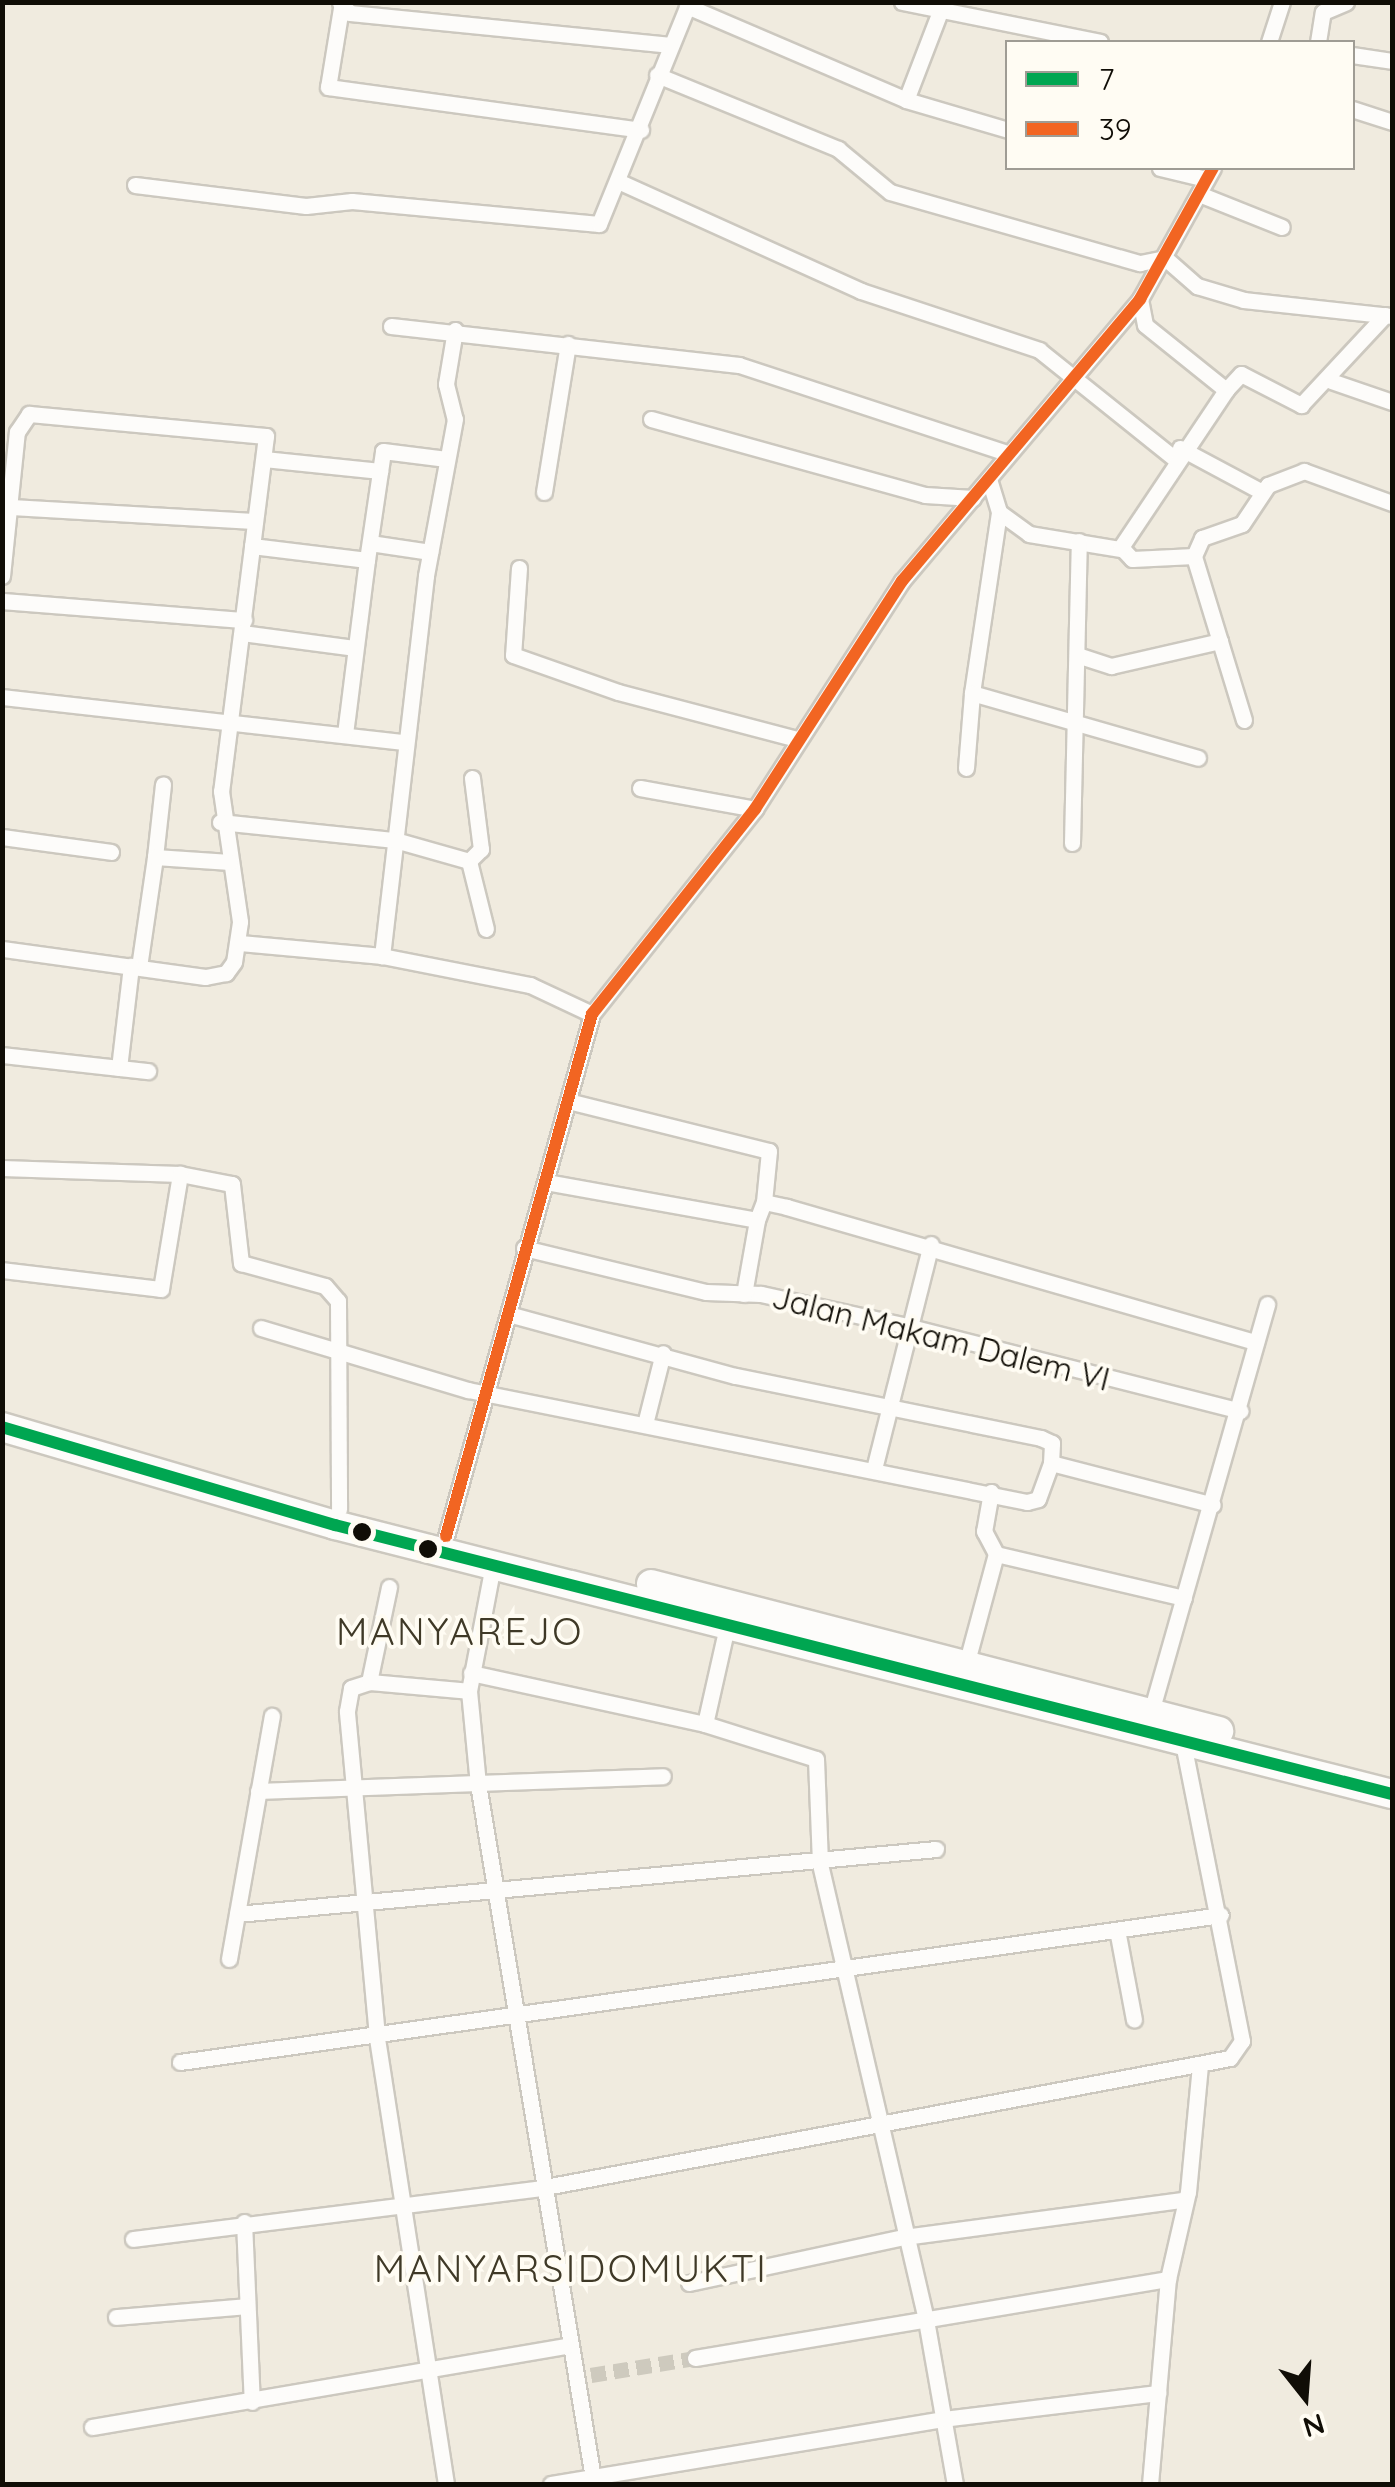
<!DOCTYPE html>
<html>
<head>
<meta charset="utf-8">
<style>
  body { margin:0 }
  #map { position:relative; width:1395px; height:2487px; overflow:hidden; background:#f0ebdf; font-family:Quicksand,sans-serif }
  div>[style] { position:absolute }
  .street-tunnel>* { height:15px; margin-top:-7.5px; transform-origin:0; background:repeating-linear-gradient(90deg,#cecabe 0 15px,transparent 0 23px) }
  .roads { filter:drop-shadow(2px 0 #ccc8bf) drop-shadow(-2px 0 #ccc8bf) drop-shadow(0 2px #ccc8bf) drop-shadow(0 -2px #ccc8bf) }
  .street>* { height:15px; margin:-7.5px; padding:0 7.5px; transform-origin:7.5px; border-radius:7.5px; background:#fdfcfa }
  .highway>* { height:28px; margin:-14px; padding:0 14px; transform-origin:14px; border-radius:14px; background:#fdfcfa }
  .bus-1>* { height:12px; margin:-6px; padding:0 6px; transform-origin:6px; border-radius:6px; background:#00a651 }
  .bus-2>* { height:12px; margin:-6px; padding:0 6px; transform-origin:6px; border-radius:6px; background:#f26522 }
  .dots>* { width:28px; height:28px; translate:-50% -50%; box-sizing:border-box; border:5px solid #fffcf3; border-radius:50% }
  span { translate:-50% -50%; white-space:nowrap; text-align:center; line-height:1.15; -webkit-text-stroke:8px #fffcf3; paint-order:stroke }
  .street-label { font-size:32px; color:#100d06 }
  .quarter-label { font-size:38px; color:#3f3927; letter-spacing:2.5px }
  .frame { position:absolute; inset:0; border:5px solid #100d06; pointer-events:none }
  .legend { position:absolute; left:1005px; top:40px; width:350px; height:130px; box-sizing:border-box; background:#fffcf3; border:2px solid #9f9c94; margin:0; padding:12px 18px; list-style:none; font-size:30px; color:#100d06 }
  .legend li { display:flex; align-items:center; gap:20px; height:50px }
  .legend b { width:50px; border:2px solid #9f9c94 }
  .north { position:absolute; left:1255px; top:2347px; width:100px; height:100px; -webkit-text-stroke:8px #fffcf3; paint-order:stroke; rotate:163deg; font-size:28px; font-weight:700; line-height:40px; text-align:center; color:#100d06 }
  .north::after { content:''; display:block; margin:auto; width:35px; height:45px; background:#100d06; clip-path:polygon(50% 0,100% 100%,50% 72%,0 100%) }
</style>
</head>
<body>
<div id="map">
  <div class="street-tunnel">
    <div style="left:591px;top:2375px;width:105px;rotate:-9.3deg"></div>
  </div>
  <div class="roads">
    <div class="street">
      <div style="left:902px;top:2px;width:202px;rotate:11.4deg"></div>
      <div style="left:340px;top:3px;width:14px;rotate:45deg"></div>
      <div style="left:350px;top:13px;width:320px;rotate:5.7deg"></div>
      <div style="left:687px;top:6px;width:238px;rotate:23.2deg"></div>
      <div style="left:906px;top:100px;width:106px;rotate:16.4deg"></div>
      <div style="left:341px;top:8px;width:80px;rotate:99.3deg"></div>
      <div style="left:328px;top:87px;width:316px;rotate:7.8deg"></div>
      <div style="left:1269px;top:42px;width:42px;rotate:-72deg"></div>
      <div style="left:1318px;top:42px;width:30px;rotate:-81deg"></div>
      <div style="left:1323px;top:12px;width:25px;rotate:-23deg"></div>
      <div style="left:1352px;top:55px;width:40px;rotate:8.5deg"></div>
      <div style="left:657px;top:75px;width:196px;rotate:22.2deg"></div>
      <div style="left:838px;top:149px;width:67px;rotate:39.6deg"></div>
      <div style="left:890px;top:192px;width:260px;rotate:15.9deg"></div>
      <div style="left:1140px;top:263px;width:25px;rotate:-11deg"></div>
      <div style="left:1165px;top:258px;width:43px;rotate:41.2deg"></div>
      <div style="left:1197px;top:286px;width:49px;rotate:16.6deg"></div>
      <div style="left:1244px;top:300px;width:149px;rotate:6.2deg"></div>
      <div style="left:906px;top:100px;width:101px;rotate:-69deg"></div>
      <div style="left:1352px;top:109px;width:42px;rotate:18deg"></div>
      <div style="left:1160px;top:168px;width:47px;rotate:13.4deg"></div>
      <div style="left:620px;top:182px;width:265px;rotate:24.3deg"></div>
      <div style="left:861px;top:291px;width:188px;rotate:18.3deg"></div>
      <div style="left:1039px;top:350px;width:173px;rotate:38.7deg"></div>
      <div style="left:135px;top:185px;width:172px;rotate:7deg"></div>
      <div style="left:306px;top:206px;width:46px;rotate:-6.2deg"></div>
      <div style="left:352px;top:201px;width:248px;rotate:5.3deg"></div>
      <div style="left:599px;top:224px;width:240px;rotate:-67.9deg"></div>
      <div style="left:1199px;top:194px;width:89px;rotate:21.7deg"></div>
      <div style="left:1140px;top:299px;width:26px;rotate:79deg"></div>
      <div style="left:1145px;top:325px;width:104px;rotate:38.7deg"></div>
      <div style="left:1226px;top:390px;width:22px;rotate:-47deg"></div>
      <div style="left:1241px;top:374px;width:68px;rotate:27.3deg"></div>
      <div style="left:1301px;top:405px;width:123px;rotate:-47deg"></div>
      <div style="left:391px;top:326px;width:350px;rotate:6.4deg"></div>
      <div style="left:739px;top:365px;width:284px;rotate:18.2deg"></div>
      <div style="left:455px;top:330px;width:55px;rotate:99.5deg"></div>
      <div style="left:446px;top:384px;width:36px;rotate:76deg"></div>
      <div style="left:455px;top:419px;width:160px;rotate:100.5deg"></div>
      <div style="left:426px;top:576px;width:383px;rotate:96.6deg"></div>
      <div style="left:382px;top:956px;width:151px;rotate:11.1deg"></div>
      <div style="left:530px;top:985px;width:68px;rotate:25.1deg"></div>
      <div style="left:1331px;top:381px;width:65px;rotate:19deg"></div>
      <div style="left:651px;top:419px;width:284px;rotate:15.5deg"></div>
      <div style="left:925px;top:495px;width:48px;rotate:3.6deg"></div>
      <div style="left:1180px;top:448px;width:93px;rotate:28.2deg"></div>
      <div style="left:264px;top:459px;width:117px;rotate:5.9deg"></div>
      <div style="left:989px;top:479px;width:34px;rotate:73deg"></div>
      <div style="left:999px;top:512px;width:37px;rotate:36deg"></div>
      <div style="left:1029px;top:534px;width:93px;rotate:9.3deg"></div>
      <div style="left:544px;top:492px;width:150px;rotate:-80.8deg"></div>
      <div style="left:10px;top:507px;width:245px;rotate:3.3deg"></div>
      <div style="left:370px;top:543px;width:61px;rotate:8.5deg"></div>
      <div style="left:252px;top:546px;width:116px;rotate:6.9deg"></div>
      <div style="left:367px;top:560px;width:110px;rotate:-81.6deg"></div>
      <div style="left:383px;top:451px;width:64px;rotate:7.2deg"></div>
      <div style="left:1194px;top:556px;width:62px;rotate:177.2deg"></div>
      <div style="left:1132px;top:559px;width:16px;rotate:-133deg"></div>
      <div style="left:1121px;top:547px;width:189px;rotate:-56.2deg"></div>
      <div style="left:519px;top:568px;width:87px;rotate:93.9deg"></div>
      <div style="left:513px;top:655px;width:111px;rotate:19.4deg"></div>
      <div style="left:618px;top:692px;width:185px;rotate:14.7deg"></div>
      <div style="left:2px;top:576px;width:145px;rotate:-84.1deg"></div>
      <div style="left:17px;top:432px;width:22px;rotate:-56deg"></div>
      <div style="left:29px;top:414px;width:238px;rotate:5.3deg"></div>
      <div style="left:266px;top:436px;width:358px;rotate:97.2deg"></div>
      <div style="left:221px;top:791px;width:132px;rotate:81.7deg"></div>
      <div style="left:240px;top:922px;width:40px;rotate:98.5deg"></div>
      <div style="left:234px;top:962px;width:14px;rotate:126deg"></div>
      <div style="left:226px;top:973px;width:21px;rotate:169deg"></div>
      <div style="left:205px;top:977px;width:205px;rotate:-172.1deg"></div>
      <div style="left:2px;top:601px;width:243px;rotate:4.5deg"></div>
      <div style="left:242px;top:633px;width:113px;rotate:7.6deg"></div>
      <div style="left:1077px;top:655px;width:36px;rotate:18deg"></div>
      <div style="left:1111px;top:666px;width:112px;rotate:-12.9deg"></div>
      <div style="left:972px;top:693px;width:183px;rotate:-81.5deg"></div>
      <div style="left:2px;top:697px;width:406px;rotate:6.4deg"></div>
      <div style="left:1244px;top:720px;width:171px;rotate:-107deg"></div>
      <div style="left:1194px;top:556px;width:20px;rotate:-66deg"></div>
      <div style="left:1202px;top:538px;width:42px;rotate:-19.3deg"></div>
      <div style="left:1242px;top:524px;width:47px;rotate:-56.3deg"></div>
      <div style="left:1268px;top:485px;width:39px;rotate:-21deg"></div>
      <div style="left:1304px;top:471px;width:94px;rotate:20deg"></div>
      <div style="left:345px;top:734px;width:175px;rotate:-82.8deg"></div>
      <div style="left:966px;top:768px;width:75px;rotate:-85.4deg"></div>
      <div style="left:972px;top:693px;width:235px;rotate:16deg"></div>
      <div style="left:472px;top:778px;width:72px;rotate:82.8deg"></div>
      <div style="left:481px;top:849px;width:17px;rotate:135deg"></div>
      <div style="left:469px;top:861px;width:70px;rotate:76deg"></div>
      <div style="left:640px;top:788px;width:117px;rotate:10.3deg"></div>
      <div style="left:220px;top:822px;width:176px;rotate:5.9deg"></div>
      <div style="left:395px;top:840px;width:77px;rotate:15.8deg"></div>
      <div style="left:2px;top:837px;width:110px;rotate:7.8deg"></div>
      <div style="left:1072px;top:843px;width:302px;rotate:-88.7deg"></div>
      <div style="left:155px;top:857px;width:73px;rotate:-83.7deg"></div>
      <div style="left:240px;top:943px;width:143px;rotate:5.2deg"></div>
      <div style="left:139px;top:967px;width:111px;rotate:-81.7deg"></div>
      <div style="left:155px;top:857px;width:75px;rotate:3.8deg"></div>
      <div style="left:2px;top:1055px;width:147px;rotate:6.3deg"></div>
      <div style="left:119px;top:1068px;width:103px;rotate:-83.3deg"></div>
      <div style="left:568px;top:1101px;width:207px;rotate:14deg"></div>
      <div style="left:769px;top:1151px;width:51px;rotate:95.6deg"></div>
      <div style="left:2px;top:1168px;width:178px;rotate:1.9deg"></div>
      <div style="left:180px;top:1174px;width:53px;rotate:10.9deg"></div>
      <div style="left:232px;top:1184px;width:80px;rotate:83.5deg"></div>
      <div style="left:241px;top:1263px;width:87px;rotate:15.3deg"></div>
      <div style="left:325px;top:1286px;width:20px;rotate:49deg"></div>
      <div style="left:338px;top:1301px;width:208px;rotate:89.7deg"></div>
      <div style="left:546px;top:1182px;width:214px;rotate:10.2deg"></div>
      <div style="left:757px;top:1220px;width:19px;rotate:-69deg"></div>
      <div style="left:764px;top:1202px;width:24px;rotate:12deg"></div>
      <div style="left:787px;top:1207px;width:488px;rotate:16.1deg"></div>
      <div style="left:524px;top:1248px;width:187px;rotate:13.6deg"></div>
      <div style="left:706px;top:1292px;width:55px;rotate:2.1deg"></div>
      <div style="left:761px;top:1294px;width:154px;rotate:12.4deg"></div>
      <div style="left:911px;top:1327px;width:340px;rotate:14.3deg"></div>
      <div style="left:2px;top:1270px;width:160px;rotate:6.8deg"></div>
      <div style="left:161px;top:1289px;width:117px;rotate:-80.6deg"></div>
      <div style="left:744px;top:1294px;width:75px;rotate:-80deg"></div>
      <div style="left:261px;top:1328px;width:216px;rotate:16.7deg"></div>
      <div style="left:468px;top:1390px;width:570px;rotate:11.33deg"></div>
      <div style="left:1027px;top:1502px;width:11px;rotate:-15deg"></div>
      <div style="left:1038px;top:1499px;width:38px;rotate:-70deg"></div>
      <div style="left:1051px;top:1463px;width:20px;rotate:-87deg"></div>
      <div style="left:1052px;top:1443px;width:12px;rotate:-156deg"></div>
      <div style="left:1041px;top:1438px;width:312px;rotate:-168.5deg"></div>
      <div style="left:735px;top:1376px;width:235px;rotate:-164.7deg"></div>
      <div style="left:645px;top:1424px;width:73px;rotate:-75.8deg"></div>
      <div style="left:1051px;top:1463px;width:167px;rotate:14.5deg"></div>
      <div style="left:874px;top:1469px;width:232px;rotate:-75.8deg"></div>
      <div style="left:991px;top:1492px;width:40px;rotate:100deg"></div>
      <div style="left:984px;top:1531px;width:26px;rotate:62deg"></div>
      <div style="left:996px;top:1554px;width:193px;rotate:13.2deg"></div>
      <div style="left:446px;top:1536px;width:542px;rotate:-74.37deg"></div>
      <div style="left:592px;top:1014px;width:262px;rotate:-51.5deg"></div>
      <div style="left:755px;top:809px;width:271px;rotate:-57.2deg"></div>
      <div style="left:902px;top:581px;width:369px;rotate:-49.8deg"></div>
      <div style="left:1140px;top:299px;width:150px;rotate:-60.9deg"></div>
      <div style="left:493px;top:1565px;width:128px;rotate:100.8deg"></div>
      <div style="left:469px;top:1691px;width:93px;rotate:84.5deg"></div>
      <div style="left:478px;top:1784px;width:710px;rotate:80.59deg"></div>
      <div style="left:966px;top:1665px;width:115px;rotate:-74.9deg"></div>
      <div style="left:471px;top:1673px;width:239px;rotate:12.3deg"></div>
      <div style="left:705px;top:1724px;width:116px;rotate:17.5deg"></div>
      <div style="left:816px;top:1759px;width:105px;rotate:87.8deg"></div>
      <div style="left:820px;top:1864px;width:468px;rotate:76.9deg"></div>
      <div style="left:926px;top:2320px;width:167px;rotate:80deg"></div>
      <div style="left:369px;top:1682px;width:97px;rotate:-78.1deg"></div>
      <div style="left:1151px;top:1712px;width:424px;rotate:-74.1deg"></div>
      <div style="left:705px;top:1724px;width:105px;rotate:-77.3deg"></div>
      <div style="left:258px;top:1791px;width:405px;rotate:-2.1deg"></div>
      <div style="left:237px;top:1914px;width:702px;rotate:-5.31deg"></div>
      <div style="left:1118px;top:1935px;width:86px;rotate:79.3deg"></div>
      <div style="left:229px;top:1959px;width:247px;rotate:-80deg"></div>
      <div style="left:180px;top:2062px;width:1051px;rotate:-8.04deg"></div>
      <div style="left:244px;top:2222px;width:180px;rotate:87.5deg"></div>
      <div style="left:133px;top:2239px;width:410px;rotate:-7.1deg"></div>
      <div style="left:540px;top:2188px;width:702px;rotate:-10.67deg"></div>
      <div style="left:1230px;top:2058px;width:21px;rotate:-55deg"></div>
      <div style="left:1242px;top:2041px;width:305px;rotate:-101.2deg"></div>
      <div style="left:689px;top:2283px;width:220px;rotate:-12.1deg"></div>
      <div style="left:904px;top:2237px;width:279px;rotate:-7.6deg"></div>
      <div style="left:116px;top:2317px;width:131px;rotate:-4.8deg"></div>
      <div style="left:695px;top:2358px;width:480px;rotate:-9.5deg"></div>
      <div style="left:92px;top:2427px;width:481px;rotate:-9.7deg"></div>
      <div style="left:446px;top:2484px;width:453px;rotate:-98.8deg"></div>
      <div style="left:377px;top:2036px;width:326px;rotate:-95.3deg"></div>
      <div style="left:347px;top:1711px;width:23px;rotate:-80deg"></div>
      <div style="left:351px;top:1688px;width:19px;rotate:-18deg"></div>
      <div style="left:369px;top:1682px;width:100px;rotate:5.1deg"></div>
      <div style="left:551px;top:2484px;width:397px;rotate:-9.4deg"></div>
      <div style="left:943px;top:2419px;width:217px;rotate:-6.9deg"></div>
      <div style="left:1150px;top:2484px;width:206px;rotate:-85deg"></div>
      <div style="left:1168px;top:2279px;width:89px;rotate:-77.1deg"></div>
      <div style="left:1188px;top:2192px;width:128px;rotate:-84.6deg"></div>
    </div>
    <div class="highway">
      <div style="left:2px;top:1427px;width:347px;rotate:16.4deg"></div>
      <div style="left:335px;top:1525px;width:1091px;rotate:14.28deg"></div>
      <div style="left:651px;top:1584px;width:587px;rotate:14.51deg"></div>
    </div>
  </div>
  <div class="bus-1">
    <div style="left:2px;top:1427px;width:347px;rotate:16.4deg"></div>
    <div style="left:335px;top:1525px;width:1091px;rotate:14.28deg"></div>
  </div>
  <div class="bus-2">
    <div style="left:446px;top:1536px;width:542px;rotate:-74.37deg"></div>
    <div style="left:592px;top:1014px;width:262px;rotate:-51.5deg"></div>
    <div style="left:755px;top:809px;width:271px;rotate:-57.2deg"></div>
    <div style="left:902px;top:581px;width:369px;rotate:-49.8deg"></div>
    <div style="left:1140px;top:299px;width:150px;rotate:-60.9deg"></div>
  </div>
  <div class="dots">
    <div style="left:362px;top:1532px;background:#100d06"></div>
    <div style="left:428px;top:1549px;background:#100d06"></div>
  </div>
  <div class="street-label">
    <span style="left:941px;top:1338px;rotate:14deg">Jalan Makam Dalem VI</span>
  </div>
  <div class="quarter-label">
    <span style="left:460px;top:1632px">MANYAREJO</span>
    <span style="left:571px;top:2269px">MANYARSIDOMUKTI</span>
  </div>
  <div class="frame"></div>
  <ul class="legend">
  <li><b style="height:12px;background:#00a651"></b>7</li>
  <li><b style="height:12px;background:#f26522"></b>39</li>
  </ul>
  <div class="north">N</div>
</div>
</body>
</html>
